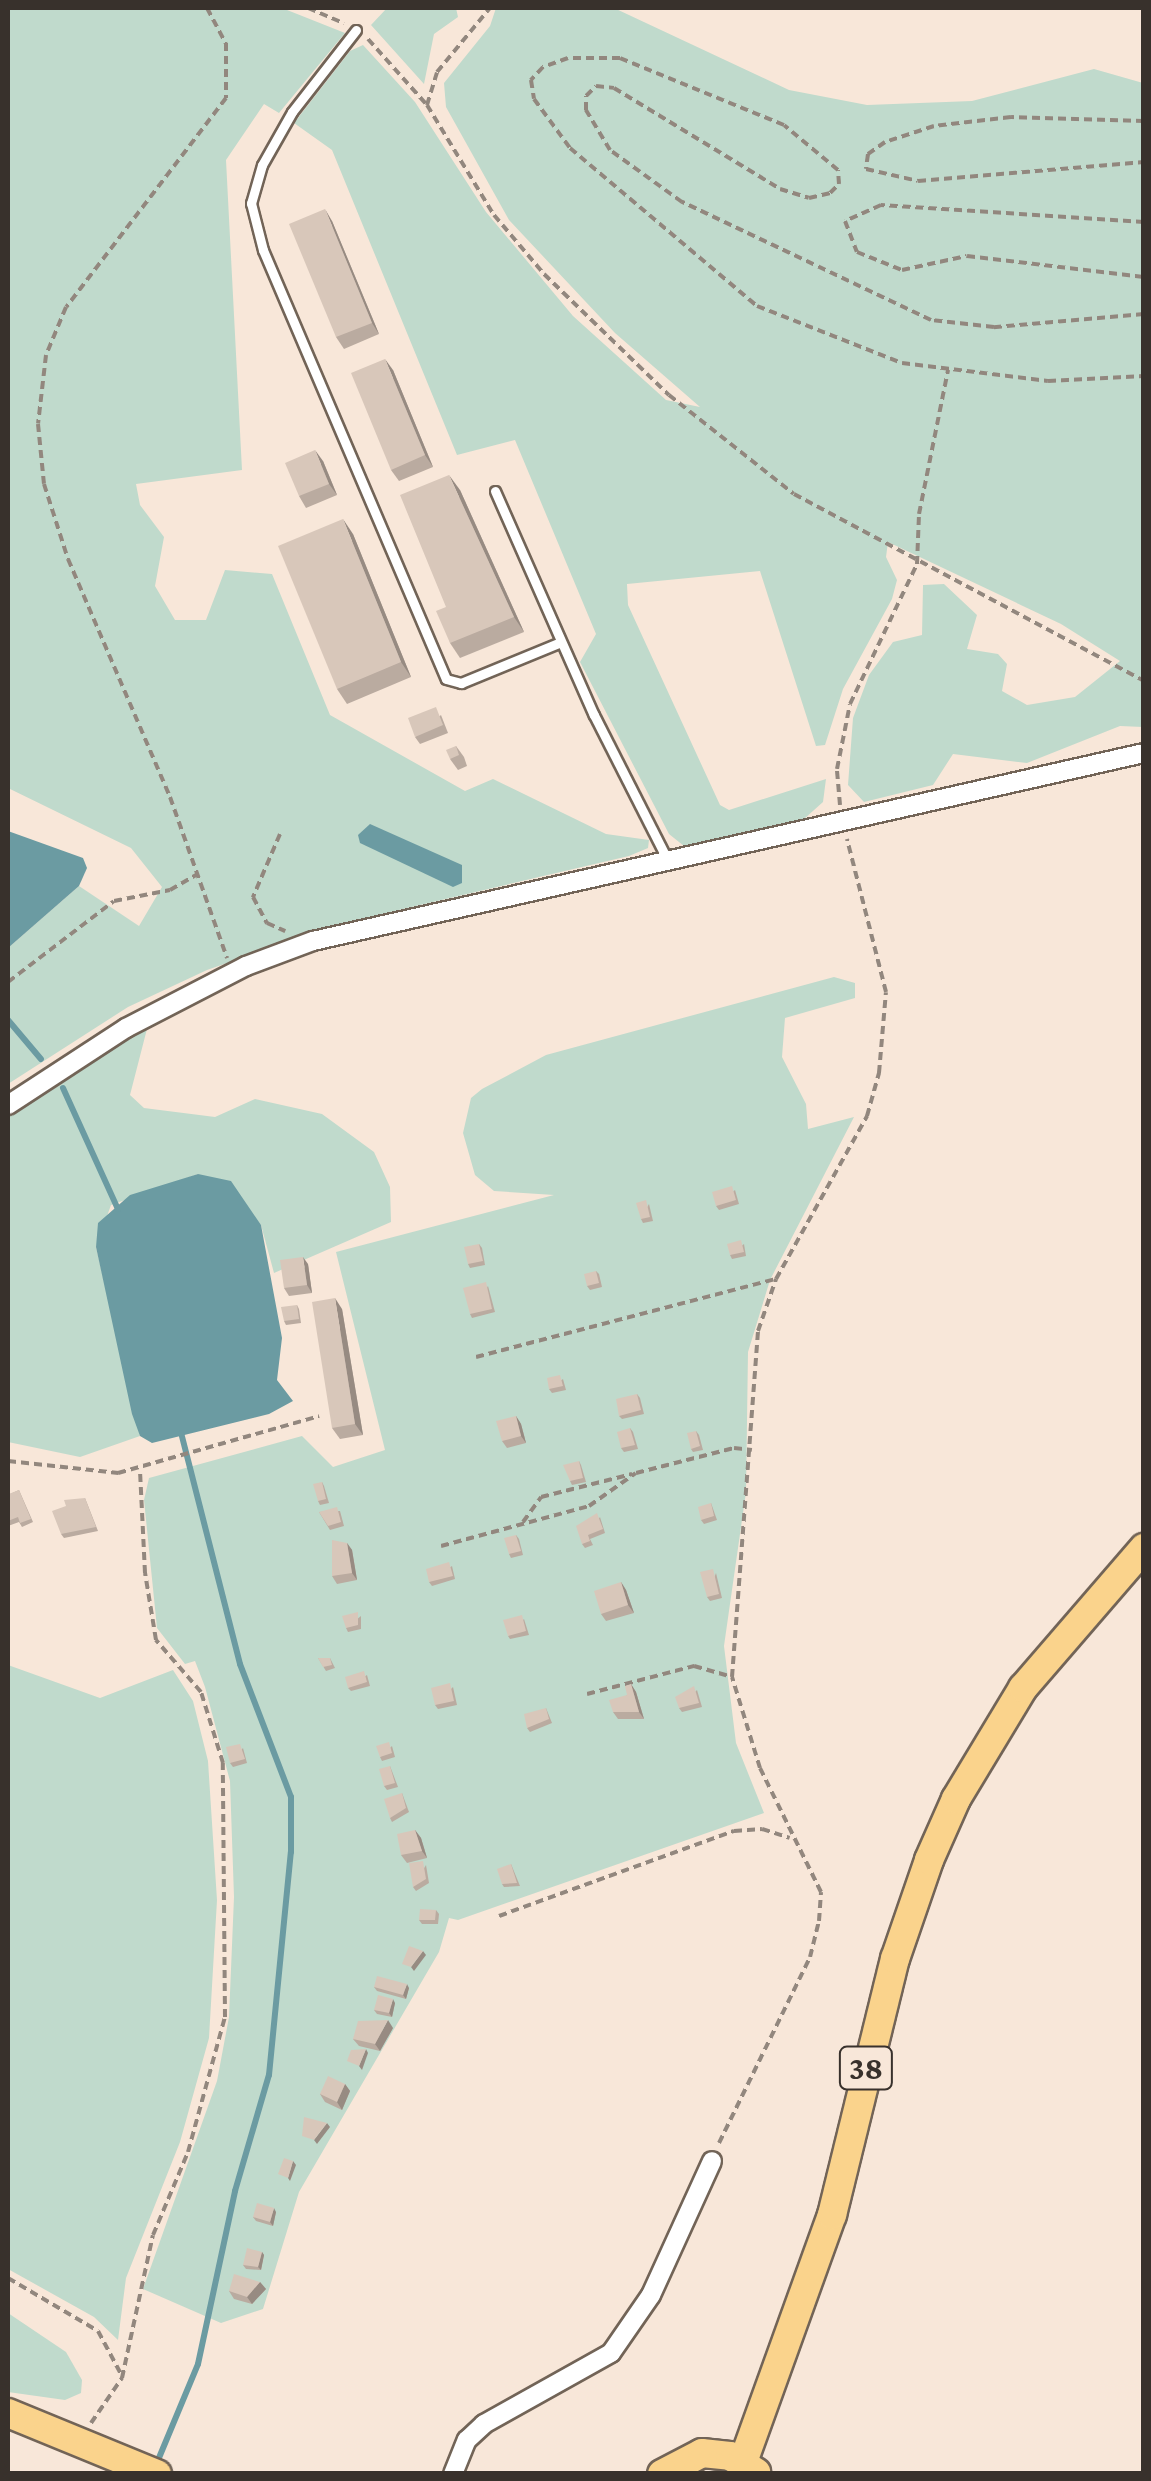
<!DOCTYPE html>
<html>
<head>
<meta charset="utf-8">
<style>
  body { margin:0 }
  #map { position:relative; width:1151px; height:2481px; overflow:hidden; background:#f8e7d9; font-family:"Crimson Pro",serif }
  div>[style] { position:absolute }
  .green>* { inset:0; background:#c0dacc }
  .water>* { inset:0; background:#6b9ba2 }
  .stream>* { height:6px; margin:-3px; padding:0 3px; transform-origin:3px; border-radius:3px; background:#6b9ba2 }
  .path>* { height:4px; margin-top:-2px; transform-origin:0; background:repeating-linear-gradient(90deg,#92877e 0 8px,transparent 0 13px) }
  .roads { filter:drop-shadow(2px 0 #726457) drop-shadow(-2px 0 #726457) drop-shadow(0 2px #726457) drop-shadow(0 -2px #726457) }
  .service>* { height:9px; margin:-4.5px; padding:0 4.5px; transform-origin:4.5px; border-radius:4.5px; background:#fff }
  .minor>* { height:18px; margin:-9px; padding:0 9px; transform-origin:9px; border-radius:9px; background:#fff }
  .primary>* { height:28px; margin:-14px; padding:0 14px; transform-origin:14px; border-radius:14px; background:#fad38c }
  .wall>* { inset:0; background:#baaba0 }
  .shaded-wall>* { inset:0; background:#978b82 }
  .building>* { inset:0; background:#d8c7ba }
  span { translate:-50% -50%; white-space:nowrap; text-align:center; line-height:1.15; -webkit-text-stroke:8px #f8e7d9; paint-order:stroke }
  .shield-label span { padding:2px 8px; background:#f8e7d9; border:2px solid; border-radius:8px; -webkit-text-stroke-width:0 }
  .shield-label { font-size:32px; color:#38312c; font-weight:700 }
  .frame { position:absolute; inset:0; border:10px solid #38312c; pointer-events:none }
</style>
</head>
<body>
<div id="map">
  <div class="green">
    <div style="clip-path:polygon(8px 8px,282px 8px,345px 33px,279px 113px,264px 104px,226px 160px,242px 470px,136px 484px,140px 505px,164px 537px,155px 586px,175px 620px,206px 620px,225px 570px,272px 574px,330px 715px,465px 791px,493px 779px,606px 834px,649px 840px,648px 848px,629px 856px,339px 924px,207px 970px,128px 1007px,8px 1084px,8px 948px,79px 886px,139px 926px,162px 887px,131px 848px,8px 788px)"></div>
    <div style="clip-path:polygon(387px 8px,456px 8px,458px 17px,434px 34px,424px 84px,371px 25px)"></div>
    <div style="clip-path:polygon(496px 8px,614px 8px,789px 90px,867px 105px,972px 101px,1094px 69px,1143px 83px,1143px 727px,1120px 726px,1027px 763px,953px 754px,933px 785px,864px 802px,848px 785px,853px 718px,869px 675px,893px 642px,922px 635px,923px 585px,944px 584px,977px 615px,967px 649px,998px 654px,1007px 664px,1002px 691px,1027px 705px,1075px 697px,1120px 661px,1061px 624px,888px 542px,886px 557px,897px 580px,892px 599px,843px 689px,825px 745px,816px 746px,760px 571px,627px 584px,628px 605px,720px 805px,729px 810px,826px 779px,823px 802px,804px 819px,684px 846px,669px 834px,580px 662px,596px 634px,515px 440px,457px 455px,332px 150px,294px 123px,350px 51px,363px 45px,415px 102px,486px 212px,573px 316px,666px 400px,700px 407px,615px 333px,509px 220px,446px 107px,444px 83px,490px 26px)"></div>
    <div style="clip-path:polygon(834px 977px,855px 983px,855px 998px,785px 1018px,782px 1057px,806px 1104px,808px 1129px,854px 1117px,770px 1280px,748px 1352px,746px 1492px,724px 1646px,736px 1743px,764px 1813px,458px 1920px,449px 1918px,439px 1952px,299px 2192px,263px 2309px,221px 2323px,143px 2289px,217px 2081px,229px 2017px,234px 1897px,230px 1781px,205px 1687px,195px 1661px,185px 1664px,157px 1628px,144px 1500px,149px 1478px,302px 1436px,333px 1467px,385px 1450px,336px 1252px,554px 1195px,494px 1191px,475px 1175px,463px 1133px,471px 1098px,482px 1089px,546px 1055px)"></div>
    <div style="clip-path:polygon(148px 1025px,130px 1095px,144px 1108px,215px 1117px,255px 1099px,322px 1114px,374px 1152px,390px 1187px,391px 1222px,274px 1273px,261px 1225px,198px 1174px,111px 1205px,96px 1247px,140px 1436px,80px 1457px,8px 1442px,8px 1116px)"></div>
    <div style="clip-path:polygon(8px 1665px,100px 1698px,173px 1670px,193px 1701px,208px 1761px,217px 1900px,209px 2038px,180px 2142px,126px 2278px,118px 2340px,94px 2317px,8px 2269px)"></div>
    <div style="clip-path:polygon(8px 2313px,66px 2352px,82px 2380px,81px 2393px,65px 2400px,8px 2392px)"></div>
  </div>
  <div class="water">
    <div style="clip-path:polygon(370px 824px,462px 865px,462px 883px,453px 887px,360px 843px,358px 835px)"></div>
    <div style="clip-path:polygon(8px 831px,83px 858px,87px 868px,79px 886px,8px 948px)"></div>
    <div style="clip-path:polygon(198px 1174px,231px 1181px,261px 1225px,282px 1338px,277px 1380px,293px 1401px,269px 1414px,152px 1443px,140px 1436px,132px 1414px,96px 1247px,98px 1223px,130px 1195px)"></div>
  </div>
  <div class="stream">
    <div style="left:8px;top:1020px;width:51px;rotate:49.8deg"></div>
    <div style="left:63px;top:1088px;width:133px;rotate:65.6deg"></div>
    <div style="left:156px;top:2465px;width:109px;rotate:-67.4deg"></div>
    <div style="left:198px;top:2364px;width:177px;rotate:-77.9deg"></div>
    <div style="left:235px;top:2191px;width:121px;rotate:-73.7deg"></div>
    <div style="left:269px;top:2075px;width:224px;rotate:-84.4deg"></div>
    <div style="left:291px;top:1852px;width:55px;rotate:-90deg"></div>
    <div style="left:291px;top:1797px;width:142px;rotate:-111deg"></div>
    <div style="left:240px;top:1664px;width:238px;rotate:-104.3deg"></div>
  </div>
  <div class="path">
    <div style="left:207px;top:8px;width:40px;rotate:62deg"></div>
    <div style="left:226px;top:43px;width:55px;rotate:90deg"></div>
    <div style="left:226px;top:98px;width:263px;rotate:127.4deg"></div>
    <div style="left:66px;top:307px;width:52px;rotate:112.6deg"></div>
    <div style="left:46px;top:355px;width:69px;rotate:96.6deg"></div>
    <div style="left:38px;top:424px;width:60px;rotate:84.3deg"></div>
    <div style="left:44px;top:484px;width:79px;rotate:72.3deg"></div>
    <div style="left:68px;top:559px;width:259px;rotate:66.8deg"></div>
    <div style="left:170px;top:797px;width:171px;rotate:70.5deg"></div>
    <div style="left:308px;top:8px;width:39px;rotate:23deg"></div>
    <div style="left:368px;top:39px;width:89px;rotate:48.2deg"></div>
    <div style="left:427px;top:105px;width:129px;rotate:58.7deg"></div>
    <div style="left:494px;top:215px;width:77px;rotate:49.7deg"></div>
    <div style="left:544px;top:274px;width:174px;rotate:44.1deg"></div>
    <div style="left:669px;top:395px;width:159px;rotate:38.4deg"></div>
    <div style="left:794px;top:494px;width:397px;rotate:28.1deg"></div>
    <div style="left:427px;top:105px;width:34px;rotate:-73deg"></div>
    <div style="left:437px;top:72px;width:83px;rotate:-50.4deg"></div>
    <div style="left:1144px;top:121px;width:133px;rotate:-178.3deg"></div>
    <div style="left:1011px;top:117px;width:78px;rotate:173.3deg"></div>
    <div style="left:934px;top:126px;width:52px;rotate:161.9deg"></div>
    <div style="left:885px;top:142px;width:21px;rotate:145deg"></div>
    <div style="left:868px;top:154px;width:15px;rotate:98deg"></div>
    <div style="left:866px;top:169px;width:53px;rotate:13deg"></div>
    <div style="left:918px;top:181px;width:227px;rotate:-4.8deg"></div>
    <div style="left:1144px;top:222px;width:264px;rotate:-176.3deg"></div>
    <div style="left:881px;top:205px;width:39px;rotate:156deg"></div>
    <div style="left:845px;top:221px;width:33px;rotate:69deg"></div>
    <div style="left:857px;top:252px;width:48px;rotate:21.8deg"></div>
    <div style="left:902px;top:270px;width:66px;rotate:-12.2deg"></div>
    <div style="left:967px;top:256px;width:178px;rotate:6.8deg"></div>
    <div style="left:1144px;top:314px;width:151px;rotate:175deg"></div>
    <div style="left:994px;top:327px;width:63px;rotate:-173.7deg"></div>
    <div style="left:931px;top:320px;width:276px;rotate:-154.6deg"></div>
    <div style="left:682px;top:202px;width:89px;rotate:-144.2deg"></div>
    <div style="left:610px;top:150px;width:47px;rotate:-121deg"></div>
    <div style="left:586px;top:110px;width:14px;rotate:-90deg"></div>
    <div style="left:586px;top:96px;width:14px;rotate:-45deg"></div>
    <div style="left:596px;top:86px;width:18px;rotate:6deg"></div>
    <div style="left:614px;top:88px;width:194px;rotate:31.3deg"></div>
    <div style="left:780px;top:189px;width:30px;rotate:17deg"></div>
    <div style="left:809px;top:198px;width:22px;rotate:-13deg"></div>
    <div style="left:830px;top:193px;width:13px;rotate:-45deg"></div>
    <div style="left:839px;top:184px;width:14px;rotate:-94deg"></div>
    <div style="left:838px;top:170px;width:70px;rotate:-140.2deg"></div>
    <div style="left:784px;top:125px;width:177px;rotate:-157.8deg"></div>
    <div style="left:620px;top:58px;width:52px;rotate:180deg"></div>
    <div style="left:568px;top:58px;width:27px;rotate:160deg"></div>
    <div style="left:543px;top:67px;width:18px;rotate:133deg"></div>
    <div style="left:531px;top:80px;width:19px;rotate:81deg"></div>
    <div style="left:534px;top:99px;width:61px;rotate:53.7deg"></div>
    <div style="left:570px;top:148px;width:245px;rotate:40.2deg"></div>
    <div style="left:757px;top:306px;width:156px;rotate:21.5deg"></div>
    <div style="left:902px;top:363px;width:147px;rotate:7deg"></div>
    <div style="left:1048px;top:381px;width:96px;rotate:-3deg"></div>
    <div style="left:840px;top:805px;width:36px;rotate:-95deg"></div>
    <div style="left:837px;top:769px;width:66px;rotate:-78.7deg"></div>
    <div style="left:850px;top:704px;width:155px;rotate:-64.4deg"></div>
    <div style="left:917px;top:564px;width:50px;rotate:-87.7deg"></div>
    <div style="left:919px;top:514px;width:147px;rotate:-78.6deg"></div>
    <div style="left:280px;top:834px;width:69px;rotate:113.2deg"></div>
    <div style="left:253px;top:897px;width:30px;rotate:62deg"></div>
    <div style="left:267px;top:923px;width:20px;rotate:24deg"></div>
    <div style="left:8px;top:982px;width:133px;rotate:-37.4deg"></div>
    <div style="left:114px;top:901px;width:57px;rotate:-11.1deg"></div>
    <div style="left:170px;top:890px;width:32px;rotate:-30deg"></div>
    <div style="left:476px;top:1357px;width:310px;rotate:-14.6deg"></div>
    <div style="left:8px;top:1461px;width:111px;rotate:6.2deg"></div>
    <div style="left:118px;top:1473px;width:209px;rotate:-15.8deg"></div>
    <div style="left:523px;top:1522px;width:31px;rotate:-54deg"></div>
    <div style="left:541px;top:1497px;width:94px;rotate:-14.2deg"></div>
    <div style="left:441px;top:1546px;width:153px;rotate:-15.1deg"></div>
    <div style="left:589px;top:1506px;width:57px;rotate:-35.1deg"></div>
    <div style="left:636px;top:1473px;width:101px;rotate:-14.3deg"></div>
    <div style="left:734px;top:1448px;width:18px;rotate:6deg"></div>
    <div style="left:587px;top:1694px;width:111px;rotate:-14.7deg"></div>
    <div style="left:694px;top:1666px;width:40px;rotate:16deg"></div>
    <div style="left:499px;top:1916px;width:250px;rotate:-19.9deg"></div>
    <div style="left:734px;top:1831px;width:28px;rotate:-4deg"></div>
    <div style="left:762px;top:1829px;width:29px;rotate:18deg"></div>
    <div style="left:719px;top:2143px;width:207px;rotate:-63.9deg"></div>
    <div style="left:810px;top:1957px;width:37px;rotate:-76deg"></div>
    <div style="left:819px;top:1921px;width:29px;rotate:-86deg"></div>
    <div style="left:821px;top:1892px;width:138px;rotate:-116.2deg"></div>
    <div style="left:760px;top:1768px;width:95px;rotate:-107.1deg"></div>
    <div style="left:732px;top:1677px;width:347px;rotate:-85.7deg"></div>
    <div style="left:758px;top:1331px;width:55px;rotate:-70.9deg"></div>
    <div style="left:776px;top:1279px;width:187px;rotate:-60.8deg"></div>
    <div style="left:867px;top:1116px;width:45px;rotate:-74.4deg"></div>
    <div style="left:879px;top:1073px;width:81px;rotate:-85.1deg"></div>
    <div style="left:886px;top:992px;width:158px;rotate:-104.3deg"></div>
    <div style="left:8px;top:2278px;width:104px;rotate:30.5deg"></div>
    <div style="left:98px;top:2331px;width:49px;rotate:61.9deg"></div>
    <div style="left:91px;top:2423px;width:55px;rotate:-55.4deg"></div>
    <div style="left:122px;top:2378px;width:146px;rotate:-77.8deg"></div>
    <div style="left:153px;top:2235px;width:90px;rotate:-67.1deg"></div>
    <div style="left:188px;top:2152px;width:140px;rotate:-74.7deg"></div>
    <div style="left:225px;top:2017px;width:254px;rotate:-90.5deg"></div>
    <div style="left:223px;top:1763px;width:74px;rotate:-107.2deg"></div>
    <div style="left:201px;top:1692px;width:69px;rotate:-130.9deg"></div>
    <div style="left:156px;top:1640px;width:68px;rotate:-99.3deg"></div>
    <div style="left:145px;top:1573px;width:103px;rotate:-92.8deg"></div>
  </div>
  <div class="roads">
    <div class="service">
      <div style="left:356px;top:30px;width:104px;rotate:128deg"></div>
      <div style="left:292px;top:112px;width:61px;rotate:119.5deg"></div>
      <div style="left:262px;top:165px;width:40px;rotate:106deg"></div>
      <div style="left:251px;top:203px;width:49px;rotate:75.7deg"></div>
      <div style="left:263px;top:250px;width:466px;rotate:66.9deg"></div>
      <div style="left:446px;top:679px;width:16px;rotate:15deg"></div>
      <div style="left:461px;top:683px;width:108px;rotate:-22.3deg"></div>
      <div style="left:495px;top:491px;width:245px;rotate:66.2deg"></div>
      <div style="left:594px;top:715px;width:164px;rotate:63.1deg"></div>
    </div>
    <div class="minor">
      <div style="left:8px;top:1105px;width:141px;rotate:-33.1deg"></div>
      <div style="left:126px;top:1028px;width:135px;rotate:-27.3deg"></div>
      <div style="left:246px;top:966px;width:72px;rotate:-20.5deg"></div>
      <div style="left:313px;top:941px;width:852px;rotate:-12.75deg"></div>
      <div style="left:453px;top:2474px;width:37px;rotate:-68deg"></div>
      <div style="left:467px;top:2440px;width:23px;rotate:-43deg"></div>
      <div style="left:484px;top:2424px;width:145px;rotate:-29.2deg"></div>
      <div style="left:611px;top:2353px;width:70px;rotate:-55.4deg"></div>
      <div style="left:651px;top:2295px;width:147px;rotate:-65.5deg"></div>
    </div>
    <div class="primary">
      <div style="left:8px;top:2413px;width:161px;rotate:22.3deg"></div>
      <div style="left:743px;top:2462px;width:263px;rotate:-70.2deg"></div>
      <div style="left:832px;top:2215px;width:264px;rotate:-76.2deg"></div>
      <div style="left:895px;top:1959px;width:105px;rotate:-71deg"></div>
      <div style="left:929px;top:1860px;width:67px;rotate:-66.1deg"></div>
      <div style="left:956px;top:1799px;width:130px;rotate:-58.9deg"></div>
      <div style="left:1023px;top:1688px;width:185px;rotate:-49.2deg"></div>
      <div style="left:662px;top:2474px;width:45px;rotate:-27.7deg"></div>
      <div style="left:702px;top:2453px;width:28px;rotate:6deg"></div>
      <div style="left:730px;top:2456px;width:31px;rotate:32deg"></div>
    </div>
  </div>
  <div class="wall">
    <div style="clip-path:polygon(332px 221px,379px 334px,344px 349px,336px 337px)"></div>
    <div style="clip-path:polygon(393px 370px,433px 467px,399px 481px,391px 470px)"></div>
    <div style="clip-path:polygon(323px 461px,337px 495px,306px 508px,299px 496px)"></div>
    <div style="clip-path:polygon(460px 490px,524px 632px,460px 658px,450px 643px,446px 607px)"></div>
    <div style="clip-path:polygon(353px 534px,411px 677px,347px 704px,337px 689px)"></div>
    <div style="clip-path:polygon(441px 715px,448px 733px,420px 744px,415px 737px)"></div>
    <div style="clip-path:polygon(456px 746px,464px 757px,467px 766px,458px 770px,450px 759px)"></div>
    <div style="clip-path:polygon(735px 1190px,739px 1204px,719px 1210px,716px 1206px)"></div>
    <div style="clip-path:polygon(649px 1204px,653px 1221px,643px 1223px,641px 1219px)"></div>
    <div style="clip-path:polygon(479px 1244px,482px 1248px,485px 1265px,470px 1268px,468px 1264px)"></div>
    <div style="clip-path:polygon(744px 1244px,746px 1256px,732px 1259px,730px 1255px)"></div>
    <div style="clip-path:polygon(308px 1264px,312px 1293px,289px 1296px,284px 1288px)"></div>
    <div style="clip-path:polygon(596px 1271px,599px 1274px,602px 1287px,590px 1290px,587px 1286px)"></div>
    <div style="clip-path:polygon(488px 1286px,495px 1312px,472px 1318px,470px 1314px)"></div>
    <div style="clip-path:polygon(297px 1305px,299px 1309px,301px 1323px,286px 1325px,284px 1321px)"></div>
    <div style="clip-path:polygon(342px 1309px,363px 1435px,340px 1439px,332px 1428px)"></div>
    <div style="clip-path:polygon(563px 1379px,566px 1390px,552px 1393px,549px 1389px)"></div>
    <div style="clip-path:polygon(637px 1394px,640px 1398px,644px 1414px,622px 1419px,619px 1416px)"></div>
    <div style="clip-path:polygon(516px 1416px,521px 1424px,526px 1443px,507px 1448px,502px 1441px)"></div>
    <div style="clip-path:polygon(630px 1428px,633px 1432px,638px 1449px,624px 1452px,621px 1448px)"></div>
    <div style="clip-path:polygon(696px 1431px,699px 1435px,703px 1450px,693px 1452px,691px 1449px)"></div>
    <div style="clip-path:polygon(579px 1461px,581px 1465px,586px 1482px,572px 1485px,570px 1481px)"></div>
    <div style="clip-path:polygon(322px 1482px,324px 1486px,329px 1503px,320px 1505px,318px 1501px)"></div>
    <div style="clip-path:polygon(19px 1490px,33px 1522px,22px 1527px,19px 1522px,8px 1526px,8px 1491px,10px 1494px)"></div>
    <div style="clip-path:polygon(85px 1498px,98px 1531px,64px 1538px,61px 1534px)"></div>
    <div style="clip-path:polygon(711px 1503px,717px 1520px,704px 1524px,701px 1520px)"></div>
    <div style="clip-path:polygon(340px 1511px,344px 1526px,330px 1530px,319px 1512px)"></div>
    <div style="clip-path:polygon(600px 1517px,605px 1533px,590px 1539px,593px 1545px,585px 1548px,582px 1544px)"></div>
    <div style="clip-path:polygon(516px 1535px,519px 1539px,523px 1555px,511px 1558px,509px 1554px)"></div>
    <div style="clip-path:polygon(347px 1543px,352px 1550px,357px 1580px,337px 1584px,332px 1576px)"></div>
    <div style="clip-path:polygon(452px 1566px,455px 1579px,432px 1586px,429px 1582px)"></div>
    <div style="clip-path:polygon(716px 1573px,722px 1598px,710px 1601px,707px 1597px)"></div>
    <div style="clip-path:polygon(621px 1582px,626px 1590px,634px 1613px,606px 1621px,601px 1614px)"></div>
    <div style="clip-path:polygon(361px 1616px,361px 1629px,348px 1632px,346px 1628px)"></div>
    <div style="clip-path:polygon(524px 1619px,529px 1635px,510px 1639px,508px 1636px)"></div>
    <div style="clip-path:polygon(318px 1658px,330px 1658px,335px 1668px,326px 1671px)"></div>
    <div style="clip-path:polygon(367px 1675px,370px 1686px,351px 1691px,348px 1688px)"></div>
    <div style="clip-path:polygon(631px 1684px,636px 1692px,644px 1719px,618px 1719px,613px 1712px,627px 1695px)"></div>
    <div style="clip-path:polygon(453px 1687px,457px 1705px,438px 1709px,435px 1705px)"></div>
    <div style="clip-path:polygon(697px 1690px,702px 1707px,682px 1712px,679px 1708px)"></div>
    <div style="clip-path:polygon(546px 1708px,552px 1723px,530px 1732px,527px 1728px)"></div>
    <div style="clip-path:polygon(392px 1746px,395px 1757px,382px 1761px,380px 1757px)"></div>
    <div style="clip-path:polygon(243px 1748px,247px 1763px,233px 1767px,230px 1763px)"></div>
    <div style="clip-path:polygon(390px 1766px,398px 1787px,387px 1790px,384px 1786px)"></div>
    <div style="clip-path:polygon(402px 1793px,409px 1812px,392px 1822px,390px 1818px)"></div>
    <div style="clip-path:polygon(415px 1830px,421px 1838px,427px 1858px,407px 1863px,401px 1855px)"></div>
    <div style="clip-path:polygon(511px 1864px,520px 1886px,504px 1887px,502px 1884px)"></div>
    <div style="clip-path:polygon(426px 1865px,429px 1883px,416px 1891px,413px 1887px)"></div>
    <div style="clip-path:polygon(436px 1910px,439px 1914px,438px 1924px,422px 1924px,419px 1920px)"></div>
    <div style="clip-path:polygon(374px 1987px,409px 1988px,406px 1999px,377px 1991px)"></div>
    <div style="clip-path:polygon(395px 2003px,392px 2017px,377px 2014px,374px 2010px)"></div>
    <div style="clip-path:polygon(393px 2028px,380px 2051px,359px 2046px,353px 2039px)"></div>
    <div style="clip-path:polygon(345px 2084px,350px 2091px,342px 2110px,325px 2102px,320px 2094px)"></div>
    <div style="clip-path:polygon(276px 2212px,273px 2226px,256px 2221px,253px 2217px)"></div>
    <div style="clip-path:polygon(262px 2252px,264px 2255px,261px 2270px,246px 2269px,243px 2265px)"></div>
    <div style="clip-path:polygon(260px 2282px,266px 2289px,252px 2304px,234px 2299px,229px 2291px)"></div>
  </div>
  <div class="shaded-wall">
    <div style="clip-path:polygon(325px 209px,332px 221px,379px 334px,372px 323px)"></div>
    <div style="clip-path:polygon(385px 359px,393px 370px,433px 467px,425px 455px)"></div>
    <div style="clip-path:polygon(315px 450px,323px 461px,337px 495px,329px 484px)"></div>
    <div style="clip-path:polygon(449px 475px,460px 490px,524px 632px,514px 617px)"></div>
    <div style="clip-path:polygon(343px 519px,353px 534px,411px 677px,401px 662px)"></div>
    <div style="clip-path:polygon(303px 1257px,308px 1264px,312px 1293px,307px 1285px)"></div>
    <div style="clip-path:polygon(335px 1298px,342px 1309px,363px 1435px,355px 1424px)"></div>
    <div style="clip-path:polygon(516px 1416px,521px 1424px,526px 1443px,521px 1436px)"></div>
    <div style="clip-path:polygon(347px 1543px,352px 1550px,357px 1580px,352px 1573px)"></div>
    <div style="clip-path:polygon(621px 1582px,626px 1590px,634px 1613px,628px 1605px)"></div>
    <div style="clip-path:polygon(631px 1684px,636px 1692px,644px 1719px,639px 1712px)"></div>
    <div style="clip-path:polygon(415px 1830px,421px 1838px,427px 1858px,422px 1851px)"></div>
    <div style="clip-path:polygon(423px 1951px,426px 1955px,414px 1971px,411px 1967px)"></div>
    <div style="clip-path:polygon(407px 1984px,409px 1988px,406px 1999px,403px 1995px)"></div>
    <div style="clip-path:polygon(393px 1999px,395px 2003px,392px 2017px,389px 2013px)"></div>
    <div style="clip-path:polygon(388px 2020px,393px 2028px,380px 2051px,375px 2044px)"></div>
    <div style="clip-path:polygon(366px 2049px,368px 2053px,362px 2070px,359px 2066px)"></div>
    <div style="clip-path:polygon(345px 2084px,350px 2091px,342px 2110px,337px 2102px)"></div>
    <div style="clip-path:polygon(327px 2123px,330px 2127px,317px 2144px,314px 2140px)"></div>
    <div style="clip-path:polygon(293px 2161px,296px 2165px,290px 2181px,288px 2178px)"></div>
    <div style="clip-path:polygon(274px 2208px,276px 2212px,273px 2226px,270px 2222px)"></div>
    <div style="clip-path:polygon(262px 2252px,264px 2255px,261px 2270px,258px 2267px)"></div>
    <div style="clip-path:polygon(260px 2282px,266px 2289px,252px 2304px,247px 2297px)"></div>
  </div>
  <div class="building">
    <div style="clip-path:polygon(325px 209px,372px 323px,336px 337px,289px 224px)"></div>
    <div style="clip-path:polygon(385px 359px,425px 455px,391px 470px,351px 373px)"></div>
    <div style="clip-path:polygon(315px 450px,329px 484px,299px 496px,285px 463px)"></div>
    <div style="clip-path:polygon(449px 475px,514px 617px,450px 643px,436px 611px,446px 607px,400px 495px)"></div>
    <div style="clip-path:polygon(343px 519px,401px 662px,337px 689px,278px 546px)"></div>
    <div style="clip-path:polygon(436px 707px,443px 725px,415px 737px,408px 718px)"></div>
    <div style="clip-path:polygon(456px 746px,459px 755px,450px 759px,446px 750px)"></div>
    <div style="clip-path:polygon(732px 1186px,736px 1200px,716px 1206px,712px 1192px)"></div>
    <div style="clip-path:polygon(646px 1200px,650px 1217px,641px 1219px,636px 1203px)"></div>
    <div style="clip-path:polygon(741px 1240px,744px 1252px,730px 1255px,727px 1244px)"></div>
    <div style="clip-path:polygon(479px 1244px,483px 1261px,468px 1264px,464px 1247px)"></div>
    <div style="clip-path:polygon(303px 1257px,307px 1285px,284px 1288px,280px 1260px)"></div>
    <div style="clip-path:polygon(596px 1271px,599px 1283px,587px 1286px,584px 1274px)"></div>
    <div style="clip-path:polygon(486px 1282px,492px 1309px,470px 1314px,463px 1288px)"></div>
    <div style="clip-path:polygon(335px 1298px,355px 1424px,332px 1428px,312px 1302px)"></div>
    <div style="clip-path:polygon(297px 1305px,299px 1319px,284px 1321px,281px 1307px)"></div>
    <div style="clip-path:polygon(560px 1375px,563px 1386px,549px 1389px,547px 1378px)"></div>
    <div style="clip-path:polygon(637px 1394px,641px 1410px,619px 1416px,616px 1399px)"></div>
    <div style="clip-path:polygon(516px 1416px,521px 1436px,502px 1441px,496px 1421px)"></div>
    <div style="clip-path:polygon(630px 1428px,635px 1445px,621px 1448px,617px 1432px)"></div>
    <div style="clip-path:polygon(696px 1431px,700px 1446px,691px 1449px,687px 1433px)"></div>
    <div style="clip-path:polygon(579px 1461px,583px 1478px,570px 1481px,563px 1465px)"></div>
    <div style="clip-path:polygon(322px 1482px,326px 1499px,318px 1501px,313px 1484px)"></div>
    <div style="clip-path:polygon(19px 1490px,31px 1519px,20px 1523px,18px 1517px,8px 1521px,8px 1491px,9px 1494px)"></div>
    <div style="clip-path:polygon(85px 1498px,96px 1527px,61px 1534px,52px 1511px,66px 1506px,64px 1500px)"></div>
    <div style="clip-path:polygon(711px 1503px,714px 1516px,701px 1520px,698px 1507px)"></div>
    <div style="clip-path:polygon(337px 1507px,341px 1522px,328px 1526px,319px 1512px)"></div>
    <div style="clip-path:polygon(597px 1513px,603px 1529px,588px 1535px,590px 1541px,582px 1544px,576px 1526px)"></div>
    <div style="clip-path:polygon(516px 1535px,521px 1551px,509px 1554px,504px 1538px)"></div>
    <div style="clip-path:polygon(332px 1540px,347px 1543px,352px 1573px,332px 1576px)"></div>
    <div style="clip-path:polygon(449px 1562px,453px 1576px,429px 1582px,426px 1569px)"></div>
    <div style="clip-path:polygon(713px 1569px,719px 1594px,707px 1597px,700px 1572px)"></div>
    <div style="clip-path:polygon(621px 1582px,628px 1605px,601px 1614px,594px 1591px)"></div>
    <div style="clip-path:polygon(358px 1612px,358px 1625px,346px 1628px,342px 1616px)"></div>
    <div style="clip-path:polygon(522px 1615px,526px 1631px,508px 1636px,503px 1620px)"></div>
    <div style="clip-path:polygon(318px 1658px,330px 1658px,332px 1665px,323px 1667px)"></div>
    <div style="clip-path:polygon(364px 1671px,367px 1682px,348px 1688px,345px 1677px)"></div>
    <div style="clip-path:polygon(450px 1683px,454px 1701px,435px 1705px,431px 1688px)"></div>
    <div style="clip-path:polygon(631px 1684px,639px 1712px,613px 1712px,609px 1700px,627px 1695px,625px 1686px)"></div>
    <div style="clip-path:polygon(694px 1686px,699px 1703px,679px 1708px,675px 1697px)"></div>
    <div style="clip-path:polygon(546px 1708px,549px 1719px,527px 1728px,524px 1714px)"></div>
    <div style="clip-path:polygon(389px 1742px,392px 1753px,380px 1757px,376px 1746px)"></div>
    <div style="clip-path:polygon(240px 1744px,245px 1759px,230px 1763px,226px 1747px)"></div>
    <div style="clip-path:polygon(390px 1766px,395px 1783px,384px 1786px,379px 1769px)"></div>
    <div style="clip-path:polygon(402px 1793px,406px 1808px,390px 1818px,384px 1799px)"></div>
    <div style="clip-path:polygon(415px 1830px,422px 1851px,401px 1855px,397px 1834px)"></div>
    <div style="clip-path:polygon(423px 1861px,426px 1879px,413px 1887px,409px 1863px)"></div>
    <div style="clip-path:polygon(511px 1864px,517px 1883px,502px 1884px,497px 1869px)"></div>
    <div style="clip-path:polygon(420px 1909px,436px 1910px,435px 1920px,419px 1920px)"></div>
    <div style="clip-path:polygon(409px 1946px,423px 1951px,411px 1967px,402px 1964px)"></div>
    <div style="clip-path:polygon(377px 1976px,407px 1984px,403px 1995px,374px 1987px)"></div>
    <div style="clip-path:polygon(378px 1995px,393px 1999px,389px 2013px,374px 2010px)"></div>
    <div style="clip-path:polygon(388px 2020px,375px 2044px,353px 2039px,358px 2021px)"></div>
    <div style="clip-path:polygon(366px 2049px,359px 2066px,347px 2061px,351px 2050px)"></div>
    <div style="clip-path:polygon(328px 2076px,345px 2084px,337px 2102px,320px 2094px)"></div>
    <div style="clip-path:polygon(304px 2117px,327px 2123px,314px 2140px,302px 2136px)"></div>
    <div style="clip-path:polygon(284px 2158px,293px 2161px,288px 2178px,278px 2174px)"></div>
    <div style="clip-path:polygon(257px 2203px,274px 2208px,270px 2222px,253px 2217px)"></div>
    <div style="clip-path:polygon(247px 2248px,262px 2252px,258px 2267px,243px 2265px)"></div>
    <div style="clip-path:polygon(234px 2274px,260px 2282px,247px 2297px,229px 2291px)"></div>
  </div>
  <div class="shield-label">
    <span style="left:866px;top:2068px">38</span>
  </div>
  <div class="frame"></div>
</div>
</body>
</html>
